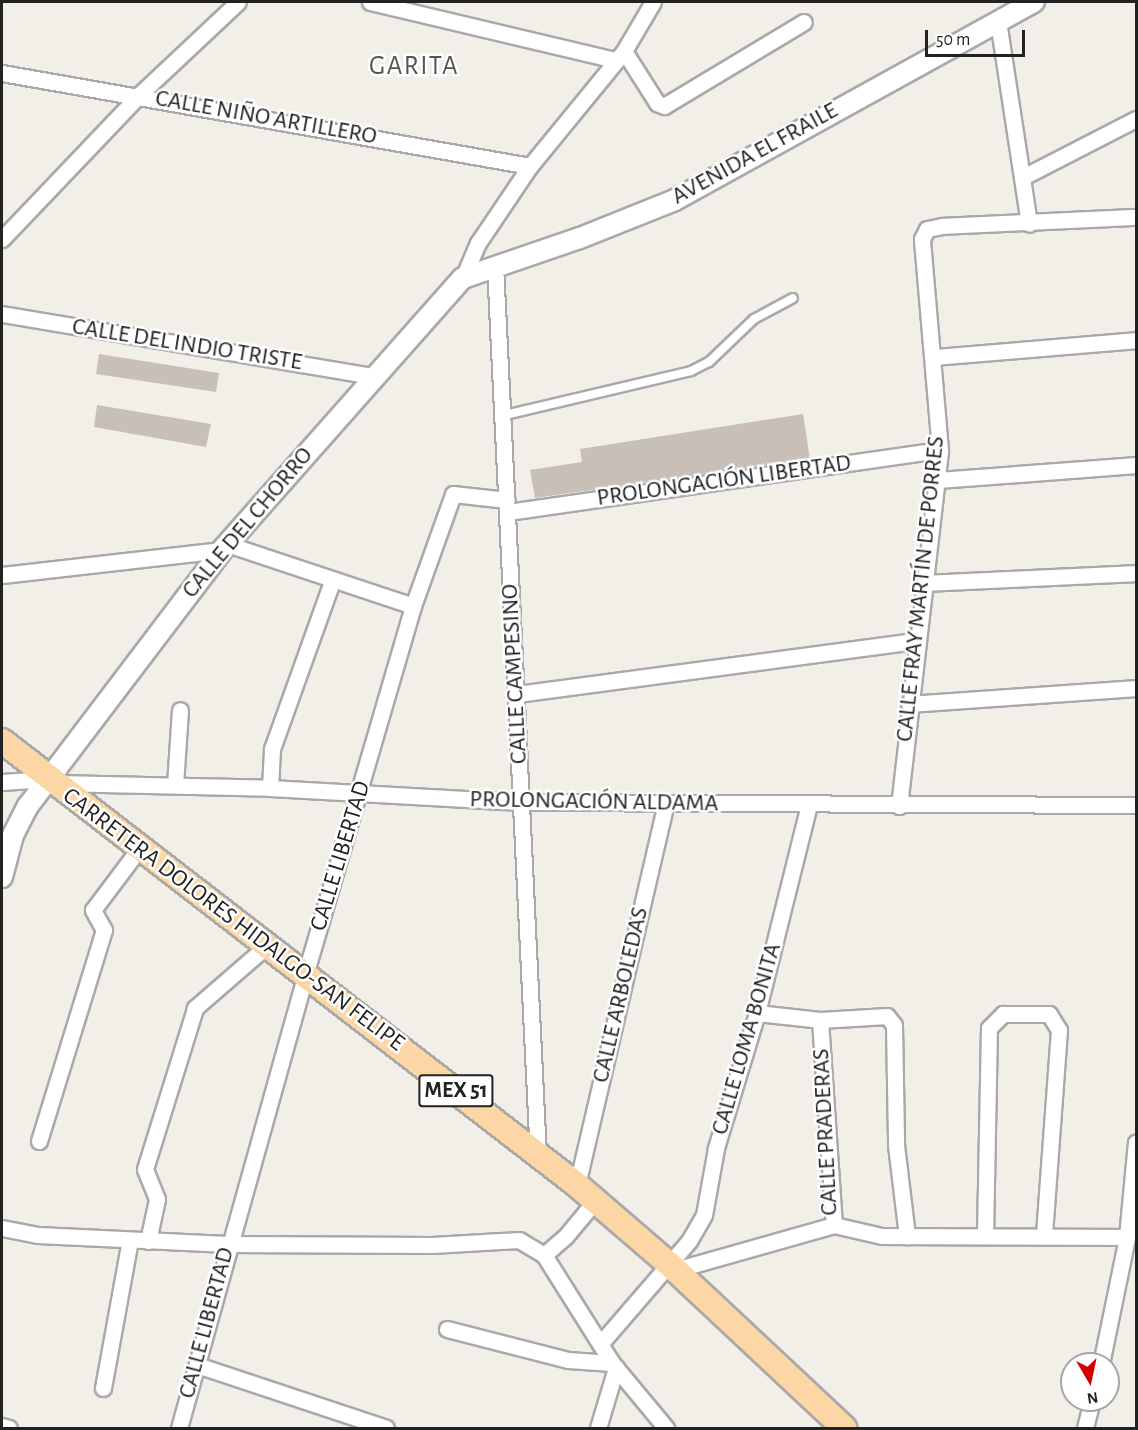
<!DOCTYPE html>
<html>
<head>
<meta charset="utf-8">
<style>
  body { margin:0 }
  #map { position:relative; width:1138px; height:1430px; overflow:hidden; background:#f2efe9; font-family:"Alegreya Sans",sans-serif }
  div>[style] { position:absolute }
  .building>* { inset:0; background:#c7bfb8 }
  .roads { filter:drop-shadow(2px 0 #a9a9a9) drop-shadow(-2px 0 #a9a9a9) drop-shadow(0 2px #a9a9a9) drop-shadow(0 -2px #a9a9a9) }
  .service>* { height:8px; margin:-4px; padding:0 4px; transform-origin:4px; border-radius:4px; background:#fff }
  .minor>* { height:15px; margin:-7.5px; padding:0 7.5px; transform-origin:7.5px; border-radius:7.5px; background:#fff }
  .tertiary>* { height:20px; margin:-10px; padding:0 10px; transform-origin:10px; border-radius:10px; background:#fff }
  .primary>* { height:24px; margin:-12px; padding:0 12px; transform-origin:12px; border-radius:12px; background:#fcd6a4 }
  span { translate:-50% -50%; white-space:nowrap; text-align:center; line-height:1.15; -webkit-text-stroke:5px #fff; paint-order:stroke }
  .shield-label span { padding:2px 4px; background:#fff; border:2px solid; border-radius:4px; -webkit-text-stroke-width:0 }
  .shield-label { font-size:22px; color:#222; font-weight:700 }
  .street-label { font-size:24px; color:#222 }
  .quarter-label { font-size:27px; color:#555; letter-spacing:1.5px }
  .frame { position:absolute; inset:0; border:3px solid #222; pointer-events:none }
  .north { position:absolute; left:1060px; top:1352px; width:60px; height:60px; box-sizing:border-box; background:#fff; border:2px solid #a7a7a7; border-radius:50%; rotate:171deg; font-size:16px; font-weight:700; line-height:24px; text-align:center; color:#222 }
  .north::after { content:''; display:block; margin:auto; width:21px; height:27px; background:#d40000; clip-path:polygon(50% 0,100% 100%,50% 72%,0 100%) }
  .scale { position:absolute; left:925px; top:30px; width:100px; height:27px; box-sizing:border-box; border:3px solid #222; border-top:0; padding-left:8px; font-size:18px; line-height:21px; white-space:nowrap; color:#222; -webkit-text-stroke:4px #fff; paint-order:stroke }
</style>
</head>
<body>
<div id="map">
  <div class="building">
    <div style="clip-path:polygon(99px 354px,219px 373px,216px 392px,96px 374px)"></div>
    <div style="clip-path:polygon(97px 405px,211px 424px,206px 447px,94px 427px)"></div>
    <div style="clip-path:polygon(803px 414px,810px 459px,535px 498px,530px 470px,582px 462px,580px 449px)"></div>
  </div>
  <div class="roads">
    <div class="service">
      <div style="left:505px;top:415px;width:191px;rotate:-13.3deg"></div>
      <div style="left:691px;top:371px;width:20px;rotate:-27deg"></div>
      <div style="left:709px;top:362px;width:62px;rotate:-43.7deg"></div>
      <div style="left:754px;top:319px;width:44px;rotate:-28.3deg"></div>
    </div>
    <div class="minor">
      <div style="left:370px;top:2px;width:253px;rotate:13.3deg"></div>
      <div style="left:998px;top:21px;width:205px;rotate:81.3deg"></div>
      <div style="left:624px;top:51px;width:62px;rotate:57.6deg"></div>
      <div style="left:657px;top:103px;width:8px;rotate:23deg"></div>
      <div style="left:664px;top:106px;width:163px;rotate:-31deg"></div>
      <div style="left:2px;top:73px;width:536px;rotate:9.99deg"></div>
      <div style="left:1025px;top:176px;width:125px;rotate:-27.2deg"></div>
      <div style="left:2px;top:239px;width:200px;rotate:-46.4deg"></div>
      <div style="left:140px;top:94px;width:134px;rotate:-43.2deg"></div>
      <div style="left:495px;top:265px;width:892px;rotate:87.24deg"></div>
      <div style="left:463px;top:278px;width:38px;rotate:-67deg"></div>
      <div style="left:478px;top:243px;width:93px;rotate:-56deg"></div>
      <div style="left:530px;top:166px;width:149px;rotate:-50.7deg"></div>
      <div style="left:624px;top:51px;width:57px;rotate:-59.4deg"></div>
      <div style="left:2px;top:314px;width:375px;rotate:9.5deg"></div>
      <div style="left:935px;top:357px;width:202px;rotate:-4.8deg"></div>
      <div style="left:938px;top:480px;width:199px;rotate:-4.3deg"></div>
      <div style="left:508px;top:512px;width:436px;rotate:-8.2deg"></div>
      <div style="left:227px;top:544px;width:196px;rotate:18.4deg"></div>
      <div style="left:2px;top:575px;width:221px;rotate:-6.5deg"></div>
      <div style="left:926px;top:583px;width:210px;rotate:-2.7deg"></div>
      <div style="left:517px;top:694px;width:403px;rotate:-7.6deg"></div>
      <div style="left:909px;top:704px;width:228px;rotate:-4deg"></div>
      <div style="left:2px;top:782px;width:45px;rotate:-3.8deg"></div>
      <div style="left:57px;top:783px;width:213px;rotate:1.3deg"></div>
      <div style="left:270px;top:788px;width:251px;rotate:3.2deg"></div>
      <div style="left:521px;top:802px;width:615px;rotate:0.28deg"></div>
      <div style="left:175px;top:785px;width:75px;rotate:-86.2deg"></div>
      <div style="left:270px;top:788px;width:39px;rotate:-87deg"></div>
      <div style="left:272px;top:749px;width:178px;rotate:-70.3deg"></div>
      <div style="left:899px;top:806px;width:358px;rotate:-83.4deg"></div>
      <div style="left:940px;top:450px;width:212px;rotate:-94.9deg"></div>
      <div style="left:922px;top:239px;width:11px;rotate:-63deg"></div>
      <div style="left:927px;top:229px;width:15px;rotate:-11deg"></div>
      <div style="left:942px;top:226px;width:194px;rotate:-2.7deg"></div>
      <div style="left:757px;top:1013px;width:63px;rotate:6.3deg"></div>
      <div style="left:820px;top:1020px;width:67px;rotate:-3.4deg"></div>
      <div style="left:887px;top:1016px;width:11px;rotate:52deg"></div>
      <div style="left:894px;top:1025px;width:120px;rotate:89deg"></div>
      <div style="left:896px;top:1145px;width:92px;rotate:83.1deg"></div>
      <div style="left:820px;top:1020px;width:205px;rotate:86.1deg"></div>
      <div style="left:39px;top:1141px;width:221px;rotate:-72.9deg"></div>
      <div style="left:104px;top:930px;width:23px;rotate:-119deg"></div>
      <div style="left:93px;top:910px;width:80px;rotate:-53.1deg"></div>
      <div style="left:577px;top:1185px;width:391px;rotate:-76.9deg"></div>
      <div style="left:834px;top:1225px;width:49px;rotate:12.9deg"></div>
      <div style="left:882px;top:1236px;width:245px;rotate:0.2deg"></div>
      <div style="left:2px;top:1228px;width:37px;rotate:11deg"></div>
      <div style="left:38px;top:1235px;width:190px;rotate:2.7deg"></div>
      <div style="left:228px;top:1244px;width:204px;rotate:0.3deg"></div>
      <div style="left:432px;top:1245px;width:87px;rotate:-3.3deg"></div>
      <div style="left:519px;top:1240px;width:29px;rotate:31deg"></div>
      <div style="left:544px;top:1255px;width:128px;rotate:57.8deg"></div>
      <div style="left:612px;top:1363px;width:85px;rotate:50.3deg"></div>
      <div style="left:985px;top:1236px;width:208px;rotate:-88.9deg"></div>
      <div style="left:989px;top:1028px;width:20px;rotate:-45deg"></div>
      <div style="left:1003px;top:1014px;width:46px"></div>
      <div style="left:1049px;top:1014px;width:19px;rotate:58deg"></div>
      <div style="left:1059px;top:1030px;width:207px;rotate:94.2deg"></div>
      <div style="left:148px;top:1241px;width:43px;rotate:-77.9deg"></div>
      <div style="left:157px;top:1199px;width:32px;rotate:-112deg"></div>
      <div style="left:145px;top:1169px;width:169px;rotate:-72.7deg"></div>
      <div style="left:195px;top:1008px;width:98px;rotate:-40.9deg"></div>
      <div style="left:544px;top:1255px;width:28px;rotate:-41deg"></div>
      <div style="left:565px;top:1237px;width:47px;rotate:-50.2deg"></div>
      <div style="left:675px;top:1270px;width:165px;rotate:-15.8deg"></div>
      <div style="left:447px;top:1329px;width:125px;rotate:14.4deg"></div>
      <div style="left:568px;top:1360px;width:44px;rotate:3.9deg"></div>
      <div style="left:600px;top:1344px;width:136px;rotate:-49.2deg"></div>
      <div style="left:689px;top:1241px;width:30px;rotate:-60deg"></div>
      <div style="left:704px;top:1215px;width:68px;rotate:-79.8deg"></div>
      <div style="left:716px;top:1148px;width:141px;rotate:-73.1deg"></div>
      <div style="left:757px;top:1013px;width:214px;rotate:-76deg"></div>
      <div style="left:1101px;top:1364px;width:130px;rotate:-78.4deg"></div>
      <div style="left:1127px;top:1237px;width:95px;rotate:-84.6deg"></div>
      <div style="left:197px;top:1365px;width:199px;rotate:18.4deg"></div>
      <div style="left:103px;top:1388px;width:150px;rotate:-79.7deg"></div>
      <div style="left:2px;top:1426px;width:7px;rotate:16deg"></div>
      <div style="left:179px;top:1428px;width:473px;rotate:-74.4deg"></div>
      <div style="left:306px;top:972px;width:381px;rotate:-73.7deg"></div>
      <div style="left:413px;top:606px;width:119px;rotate:-70.3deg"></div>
      <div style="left:453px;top:494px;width:54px;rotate:6.3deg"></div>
      <div style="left:598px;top:1428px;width:63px;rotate:-73.3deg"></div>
      <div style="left:1085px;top:1428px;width:29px;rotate:-76deg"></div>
    </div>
    <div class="tertiary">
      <div style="left:2px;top:877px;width:43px;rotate:-75.3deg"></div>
      <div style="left:13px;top:835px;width:33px;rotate:-63deg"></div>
      <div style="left:28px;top:806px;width:321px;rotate:-52.8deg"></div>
      <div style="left:222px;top:550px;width:363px;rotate:-48.5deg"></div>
      <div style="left:463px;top:278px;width:124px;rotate:-18.9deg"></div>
      <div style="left:580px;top:238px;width:102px;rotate:-21.8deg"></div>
      <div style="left:675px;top:200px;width:410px;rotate:-28.9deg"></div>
    </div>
    <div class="primary">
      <div style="left:2px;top:741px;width:726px;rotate:37.67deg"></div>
      <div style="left:577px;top:1185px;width:121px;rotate:40.7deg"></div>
      <div style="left:669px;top:1264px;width:240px;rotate:43.1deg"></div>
    </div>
  </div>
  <div class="shield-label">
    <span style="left:456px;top:1091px">MEX 51</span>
  </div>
  <div class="street-label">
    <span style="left:266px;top:118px;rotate:10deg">CALLE NIÑO ARTILLERO</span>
    <span style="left:755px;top:154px;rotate:-29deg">AVENIDA EL FRAILE</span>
    <span style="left:187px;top:345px;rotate:9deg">CALLE DEL INDIO TRISTE</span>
    <span style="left:724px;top:481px;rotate:-8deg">PROLONGACIÓN LIBERTAD</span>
    <span style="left:248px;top:523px;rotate:-50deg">CALLE DEL CHORRO</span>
    <span style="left:921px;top:589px;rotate:-84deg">CALLE FRAY MARTÍN DE PORRES</span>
    <span style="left:515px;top:674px;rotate:-93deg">CALLE CAMPESINO</span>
    <span style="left:594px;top:802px;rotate:1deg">PROLONGACIÓN ALDAMA</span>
    <span style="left:341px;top:856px;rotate:-73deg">CALLE LIBERTAD</span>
    <span style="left:233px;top:920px;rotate:37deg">CARRETERA DOLORES HIDALGO-SAN FELIPE</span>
    <span style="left:621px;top:995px;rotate:-77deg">CALLE ARBOLEDAS</span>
    <span style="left:747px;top:1039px;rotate:-74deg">CALLE LOMA BONITA</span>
    <span style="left:826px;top:1132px;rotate:-93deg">CALLE PRADERAS</span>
    <span style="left:207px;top:1323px;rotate:-75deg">CALLE LIBERTAD</span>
  </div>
  <div class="quarter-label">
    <span style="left:414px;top:66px">GARITA</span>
  </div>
  <div class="frame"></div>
  <div class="north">N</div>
  <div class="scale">50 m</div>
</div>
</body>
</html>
